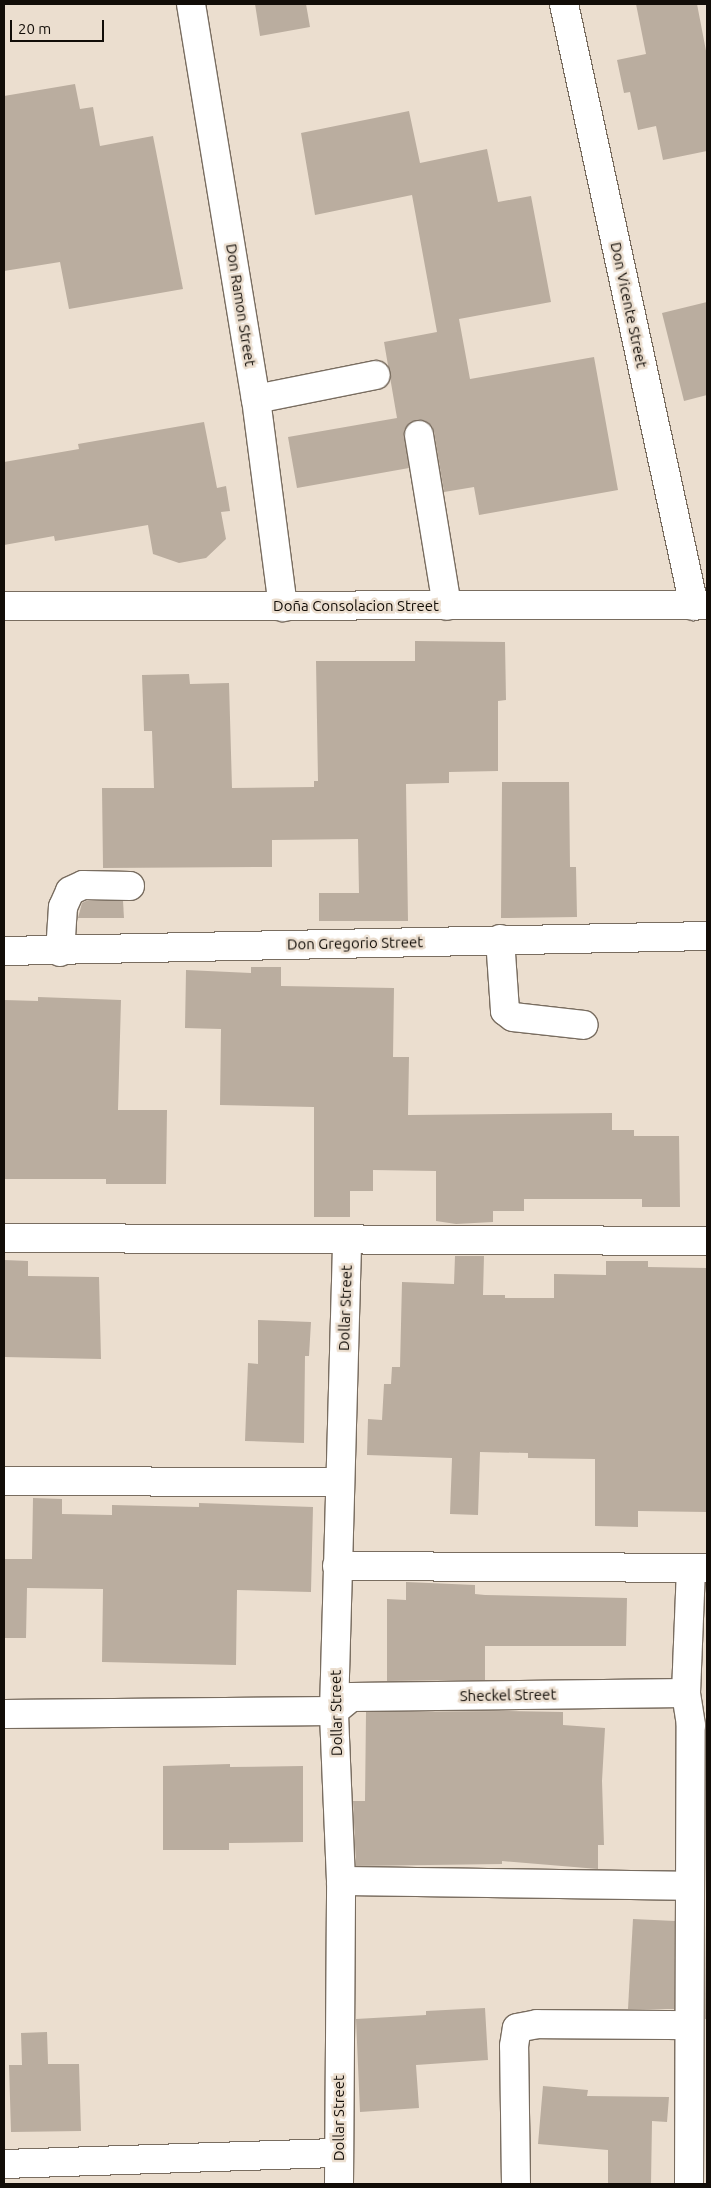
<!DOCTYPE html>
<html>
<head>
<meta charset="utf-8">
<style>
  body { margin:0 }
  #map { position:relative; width:711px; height:2188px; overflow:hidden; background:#ebdecf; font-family:Ubuntu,sans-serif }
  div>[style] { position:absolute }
  .building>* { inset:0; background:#baad9f }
  .roads { filter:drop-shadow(1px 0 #796d60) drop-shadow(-1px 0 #796d60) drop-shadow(0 1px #796d60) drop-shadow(0 -1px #796d60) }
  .minor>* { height:28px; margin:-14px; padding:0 14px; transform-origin:14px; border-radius:14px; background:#fff }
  span { translate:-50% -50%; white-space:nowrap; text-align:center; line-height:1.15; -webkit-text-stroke:5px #ebdecf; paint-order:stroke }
  .street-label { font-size:15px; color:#120d08 }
  .frame { position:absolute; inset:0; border:5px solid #120d08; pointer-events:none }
  .scale { position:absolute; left:10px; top:20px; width:94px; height:22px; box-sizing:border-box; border:2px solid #120d08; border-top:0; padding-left:6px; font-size:15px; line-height:18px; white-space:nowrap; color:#120d08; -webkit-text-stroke:4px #ebdecf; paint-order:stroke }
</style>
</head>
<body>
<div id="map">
  <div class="building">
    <div style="clip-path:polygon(255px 4px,306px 4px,310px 27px,260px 36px)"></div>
    <div style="clip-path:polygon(636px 4px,697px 4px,707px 56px,707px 151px,663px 160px,656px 126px,638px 130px,630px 92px,624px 93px,617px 60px,646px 54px)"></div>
    <div style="clip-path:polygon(75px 84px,80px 109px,93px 107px,100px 146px,153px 136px,183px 289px,69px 309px,60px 262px,4px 271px,4px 96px)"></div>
    <div style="clip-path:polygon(409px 111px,420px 163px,487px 149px,498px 202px,531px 196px,551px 302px,459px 319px,470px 379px,594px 357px,618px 490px,479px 515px,474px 487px,444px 492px,434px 432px,431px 425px,417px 420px,404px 430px,409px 468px,297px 488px,288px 437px,397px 418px,384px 342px,437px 332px,412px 195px,315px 215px,301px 133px)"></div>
    <div style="clip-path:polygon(707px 302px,707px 395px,684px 401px,662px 313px)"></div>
    <div style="clip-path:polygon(204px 422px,217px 488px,226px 486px,230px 511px,221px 512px,226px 539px,206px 558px,179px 563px,153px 554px,148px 525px,55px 541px,54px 536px,4px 545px,4px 462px,79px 449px,78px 444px)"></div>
    <div style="clip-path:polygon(415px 641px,505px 642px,506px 700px,498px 701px,498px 771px,449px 772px,449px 783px,406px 784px,408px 921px,319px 921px,319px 893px,359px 893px,358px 839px,272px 840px,272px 867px,103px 868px,102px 788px,154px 788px,152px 731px,144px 731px,142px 675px,189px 674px,190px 684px,229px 683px,232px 788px,314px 787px,314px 781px,318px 781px,316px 661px,415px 661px)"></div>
    <div style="clip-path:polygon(502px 782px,569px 782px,570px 867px,576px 867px,577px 917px,501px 918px)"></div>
    <div style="clip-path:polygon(86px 901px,123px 901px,124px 918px,78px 918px,82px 903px)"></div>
    <div style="clip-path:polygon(251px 967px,281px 967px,281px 986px,394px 988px,393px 1057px,409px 1057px,408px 1115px,612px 1113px,612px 1130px,634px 1130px,634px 1136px,679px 1136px,680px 1207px,642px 1207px,642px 1199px,524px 1199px,524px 1211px,493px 1211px,493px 1222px,456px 1224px,436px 1221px,436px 1171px,373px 1170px,373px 1191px,350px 1191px,350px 1217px,314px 1217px,314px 1107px,220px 1105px,221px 1029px,185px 1028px,186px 970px,251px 973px)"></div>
    <div style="clip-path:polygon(38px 997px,121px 1000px,118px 1110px,167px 1110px,166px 1184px,106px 1184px,106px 1179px,4px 1179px,4px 1000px,38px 1001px)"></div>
    <div style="clip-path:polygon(455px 1256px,484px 1256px,483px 1295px,505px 1295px,505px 1298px,554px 1298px,554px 1274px,606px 1275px,606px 1261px,648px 1261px,648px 1267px,707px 1268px,707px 1512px,638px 1511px,638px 1527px,595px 1526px,595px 1459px,528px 1458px,528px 1453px,480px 1452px,478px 1515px,450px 1514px,452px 1458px,367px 1455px,368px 1419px,382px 1420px,384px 1384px,391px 1384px,392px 1367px,400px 1367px,402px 1282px,454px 1284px)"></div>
    <div style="clip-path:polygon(4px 1260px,28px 1261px,28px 1276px,99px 1277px,101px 1359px,4px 1357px)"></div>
    <div style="clip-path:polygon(258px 1320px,311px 1322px,309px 1356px,305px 1356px,304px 1443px,245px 1441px,248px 1363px,258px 1364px)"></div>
    <div style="clip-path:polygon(33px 1498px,62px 1499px,62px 1514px,112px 1515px,112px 1505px,199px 1507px,199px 1503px,313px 1507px,311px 1592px,237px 1590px,236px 1665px,102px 1662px,103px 1589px,27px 1588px,26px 1638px,4px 1638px,4px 1559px,32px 1559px)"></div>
    <div style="clip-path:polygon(406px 1582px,475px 1585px,475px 1594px,485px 1595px,627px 1598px,626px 1646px,485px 1646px,485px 1680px,387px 1681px,387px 1599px,406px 1600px)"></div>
    <div style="clip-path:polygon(504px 1711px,563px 1712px,563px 1725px,605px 1728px,602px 1781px,604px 1845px,598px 1845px,598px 1869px,502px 1861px,502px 1864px,356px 1866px,353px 1801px,365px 1801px,366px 1712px)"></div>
    <div style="clip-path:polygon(230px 1764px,230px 1767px,303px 1766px,303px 1842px,229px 1843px,229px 1850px,163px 1850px,163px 1766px)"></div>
    <div style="clip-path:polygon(633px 1919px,675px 1921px,674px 2009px,628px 2009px)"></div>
    <div style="clip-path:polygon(706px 1923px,707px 1923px,707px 2019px,705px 2019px)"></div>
    <div style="clip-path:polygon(485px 2008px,488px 2060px,416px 2065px,419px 2108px,360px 2112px,356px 2019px,426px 2015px,426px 2011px)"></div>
    <div style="clip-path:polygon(47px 2032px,48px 2064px,79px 2064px,81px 2131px,11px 2132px,9px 2065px,22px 2065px,21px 2033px)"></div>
    <div style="clip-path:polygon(543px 2086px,588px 2090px,587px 2096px,669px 2097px,667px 2122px,652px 2121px,651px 2184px,608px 2184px,608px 2150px,538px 2144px)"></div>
  </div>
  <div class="roads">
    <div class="minor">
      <div style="left:191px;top:4px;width:400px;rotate:80.7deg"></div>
      <div style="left:256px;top:399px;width:210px;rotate:82.6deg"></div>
      <div style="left:564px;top:4px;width:616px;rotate:77.81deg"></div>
      <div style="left:256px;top:399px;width:122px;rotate:-11.3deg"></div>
      <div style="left:419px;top:435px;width:173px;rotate:80.7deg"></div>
      <div style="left:4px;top:606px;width:703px;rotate:-0.08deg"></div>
      <div style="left:500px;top:939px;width:72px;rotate:86deg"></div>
      <div style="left:505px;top:1011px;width:10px;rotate:37deg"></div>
      <div style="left:513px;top:1017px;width:71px;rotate:6.4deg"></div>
      <div style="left:4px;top:951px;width:703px;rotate:-1.22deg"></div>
      <div style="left:60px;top:952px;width:45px;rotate:-86.2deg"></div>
      <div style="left:63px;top:907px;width:17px;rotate:-66deg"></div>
      <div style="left:70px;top:891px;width:14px;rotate:-25deg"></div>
      <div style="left:83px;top:885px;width:47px;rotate:1.2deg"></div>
      <div style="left:4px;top:1238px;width:703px;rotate:0.24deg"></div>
      <div style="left:4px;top:1481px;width:334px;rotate:0.2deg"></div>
      <div style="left:337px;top:1566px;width:370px;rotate:0.3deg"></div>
      <div style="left:4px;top:1714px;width:330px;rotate:-0.5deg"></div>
      <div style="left:334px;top:1711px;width:22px;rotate:-39deg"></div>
      <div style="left:351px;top:1697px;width:335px;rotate:-0.7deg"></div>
      <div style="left:341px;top:1881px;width:347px;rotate:0.8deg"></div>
      <div style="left:4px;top:2164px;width:335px;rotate:-1.9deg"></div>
      <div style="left:339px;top:2184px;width:303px;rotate:-89.6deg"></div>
      <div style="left:341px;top:1881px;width:170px;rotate:-92.4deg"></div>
      <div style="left:334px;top:1711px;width:470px;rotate:-88.4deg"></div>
      <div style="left:516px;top:2184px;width:138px;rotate:-90.8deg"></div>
      <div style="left:514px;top:2046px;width:18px;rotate:-81deg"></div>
      <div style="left:517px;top:2028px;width:20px;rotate:-11deg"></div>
      <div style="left:537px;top:2024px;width:151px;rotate:0.4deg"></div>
      <div style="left:689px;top:2184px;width:459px;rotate:-89.8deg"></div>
      <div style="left:691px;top:1725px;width:32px;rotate:-99deg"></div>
      <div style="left:686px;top:1693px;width:124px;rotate:-87.7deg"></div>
    </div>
  </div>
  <div class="street-label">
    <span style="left:241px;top:305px;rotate:81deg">Don Ramon Street</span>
    <span style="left:629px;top:305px;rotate:78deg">Don Vicente Street</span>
    <span style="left:356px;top:606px">Doña Consolacion Street</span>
    <span style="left:355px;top:943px;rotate:-1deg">Don Gregorio Street</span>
    <span style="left:345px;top:1308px;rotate:-88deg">Dollar Street</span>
    <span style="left:508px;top:1695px;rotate:-1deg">Sheckel Street</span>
    <span style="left:336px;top:1713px;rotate:-91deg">Dollar Street</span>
    <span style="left:339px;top:2118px;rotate:-90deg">Dollar Street</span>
  </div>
  <div class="frame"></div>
  <div class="scale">20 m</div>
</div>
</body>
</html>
